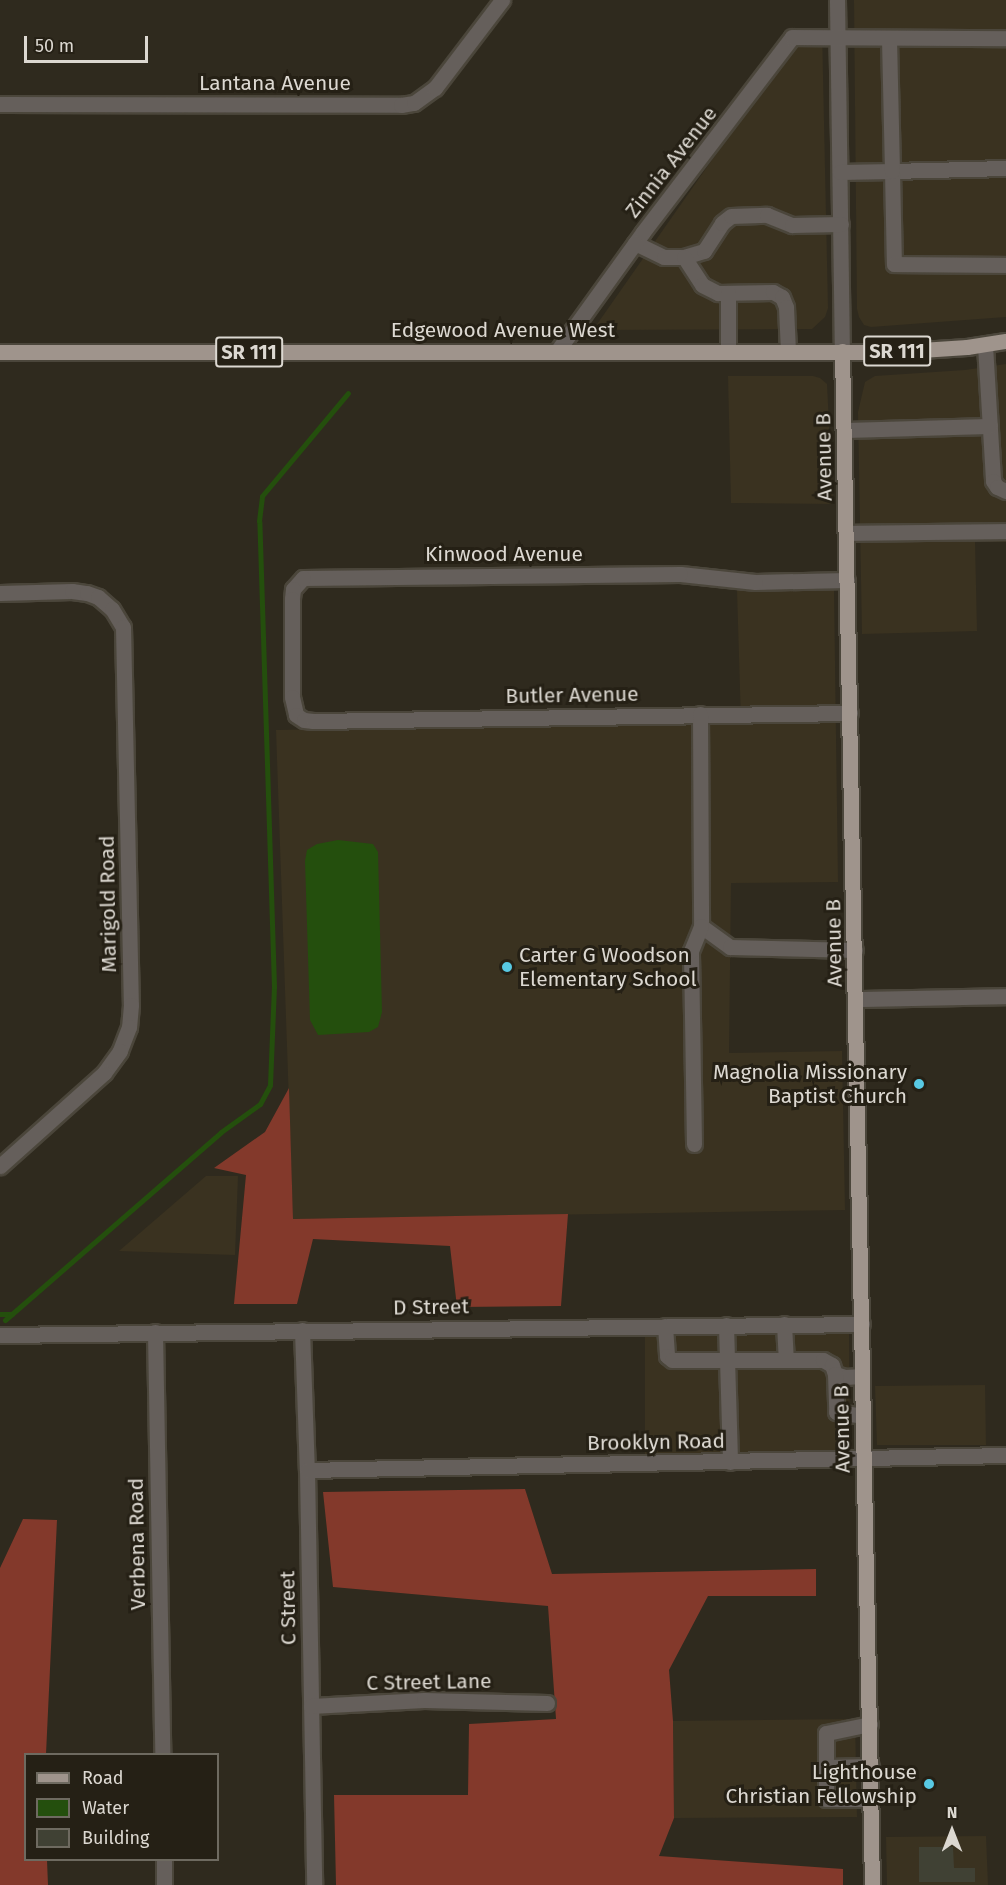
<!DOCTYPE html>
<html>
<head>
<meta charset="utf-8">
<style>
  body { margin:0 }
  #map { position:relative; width:1006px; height:1885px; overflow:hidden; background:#2f2a1e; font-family:"Fira Sans",sans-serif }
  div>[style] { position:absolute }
  .built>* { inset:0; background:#3a3220 }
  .forest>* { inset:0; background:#83392b }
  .water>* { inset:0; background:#244f0d }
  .stream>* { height:5px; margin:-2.5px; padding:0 2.5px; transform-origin:2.5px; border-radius:2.5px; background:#244f0d }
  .building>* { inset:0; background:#404134 }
  .roads { filter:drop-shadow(2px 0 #4b463b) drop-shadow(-2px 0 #4b463b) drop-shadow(0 2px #4b463b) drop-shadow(0 -2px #4b463b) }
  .minor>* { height:15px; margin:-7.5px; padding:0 7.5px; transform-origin:7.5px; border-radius:7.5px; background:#655f5b }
  .major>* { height:15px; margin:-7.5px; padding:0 7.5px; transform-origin:7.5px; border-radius:7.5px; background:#9f948c }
  .dots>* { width:16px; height:16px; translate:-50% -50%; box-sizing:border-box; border:3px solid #252015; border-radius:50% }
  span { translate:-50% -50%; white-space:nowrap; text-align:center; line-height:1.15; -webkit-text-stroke:6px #252015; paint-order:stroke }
  .shield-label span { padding:2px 4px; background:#252015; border:2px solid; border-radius:4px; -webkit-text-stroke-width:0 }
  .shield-label { font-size:20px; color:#dcd8d1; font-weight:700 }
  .street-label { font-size:21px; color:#dcd8d1 }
  .poi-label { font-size:21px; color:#dcd8d1 }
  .left { translate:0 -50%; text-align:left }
  .right { translate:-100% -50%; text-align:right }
  .legend { position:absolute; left:24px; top:1753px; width:195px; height:108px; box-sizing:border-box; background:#252015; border:2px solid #6e6a60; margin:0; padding:8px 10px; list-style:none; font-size:18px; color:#dcd8d1 }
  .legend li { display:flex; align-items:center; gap:12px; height:30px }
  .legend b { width:30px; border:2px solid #6e6a60 }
  .north { position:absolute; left:922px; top:1801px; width:60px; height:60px; -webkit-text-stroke:4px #252015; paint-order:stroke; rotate:0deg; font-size:16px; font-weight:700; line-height:24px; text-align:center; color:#dcd8d1 }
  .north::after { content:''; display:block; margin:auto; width:21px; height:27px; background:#dcd8d1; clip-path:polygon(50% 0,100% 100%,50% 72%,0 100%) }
  .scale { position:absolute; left:24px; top:36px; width:124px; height:27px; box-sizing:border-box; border:3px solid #dcd8d1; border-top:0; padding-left:8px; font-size:18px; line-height:21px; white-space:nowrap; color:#dcd8d1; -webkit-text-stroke:4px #252015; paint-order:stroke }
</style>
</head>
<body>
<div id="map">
  <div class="built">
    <div style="clip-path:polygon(854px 0,1006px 0,1006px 317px,871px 327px,864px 325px,859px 317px,857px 309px)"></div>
    <div style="clip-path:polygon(822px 29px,828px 308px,825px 317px,812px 329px,593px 330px,786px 54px)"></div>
    <div style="clip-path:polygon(1006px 364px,1006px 542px,975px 541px,977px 631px,862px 634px,858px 412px,865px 382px,875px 376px,965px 370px)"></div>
    <div style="clip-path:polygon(728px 376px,813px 376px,820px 378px,827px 384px,833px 504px,731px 503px)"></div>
    <div style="clip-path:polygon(737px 590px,834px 590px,838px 882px,731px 883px,729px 1053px,842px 1051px,845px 1210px,293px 1219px,276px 730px,741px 722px)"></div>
    <div style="clip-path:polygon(206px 1176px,238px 1176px,235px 1255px,119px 1251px)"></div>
    <div style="clip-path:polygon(645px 1332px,849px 1332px,850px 1455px,645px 1459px)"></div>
    <div style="clip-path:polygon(985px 1385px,986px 1445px,877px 1445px,875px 1386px)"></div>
    <div style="clip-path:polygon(855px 1719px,857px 1817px,674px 1818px,673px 1721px)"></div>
    <div style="clip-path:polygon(986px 1836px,988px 1885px,887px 1885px,886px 1837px)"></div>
  </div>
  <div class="forest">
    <div style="clip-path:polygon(289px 1088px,293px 1219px,568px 1214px,561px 1306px,457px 1307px,450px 1246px,313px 1239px,297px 1304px,234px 1304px,246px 1175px,214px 1168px,265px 1132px)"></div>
    <div style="clip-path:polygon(525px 1489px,552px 1574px,816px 1569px,816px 1596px,708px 1596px,669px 1670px,673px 1721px,674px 1818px,659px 1856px,843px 1869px,843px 1885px,336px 1885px,334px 1795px,468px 1795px,469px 1724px,556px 1719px,548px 1606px,333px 1587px,323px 1492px)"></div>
    <div style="clip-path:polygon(23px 1519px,57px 1520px,46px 1754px,26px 1754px,26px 1860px,47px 1860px,48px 1885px,0 1885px,0 1568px)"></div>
  </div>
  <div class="water">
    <div style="clip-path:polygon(338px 840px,373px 844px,378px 852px,382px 1012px,378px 1027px,369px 1032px,318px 1035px,310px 1020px,305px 861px,307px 850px,317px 844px)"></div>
  </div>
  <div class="stream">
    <div style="left:0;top:1314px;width:12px"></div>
    <div style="left:5px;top:1320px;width:286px;rotate:-41deg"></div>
    <div style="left:221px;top:1132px;width:48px;rotate:-35.7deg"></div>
    <div style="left:260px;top:1104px;width:21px;rotate:-62deg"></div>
    <div style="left:270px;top:1085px;width:98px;rotate:-87.7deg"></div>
    <div style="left:274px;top:987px;width:466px;rotate:-91.8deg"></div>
    <div style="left:259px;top:521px;width:25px;rotate:-83deg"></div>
    <div style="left:262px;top:496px;width:134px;rotate:-50.1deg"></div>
  </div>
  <div class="building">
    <div style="clip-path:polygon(919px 1847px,953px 1847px,954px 1868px,975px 1868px,975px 1882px,919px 1882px)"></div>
  </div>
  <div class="roads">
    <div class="minor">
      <div style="left:837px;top:0;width:351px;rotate:89.2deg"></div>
      <div style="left:0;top:104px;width:401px;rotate:0.1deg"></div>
      <div style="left:401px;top:105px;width:13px;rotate:-9deg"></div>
      <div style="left:414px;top:103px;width:26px;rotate:-36deg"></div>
      <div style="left:435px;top:88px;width:111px;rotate:-52.7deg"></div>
      <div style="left:1006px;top:168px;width:114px;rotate:178.5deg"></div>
      <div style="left:892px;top:171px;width:93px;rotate:88.8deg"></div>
      <div style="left:894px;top:264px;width:112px;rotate:0.5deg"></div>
      <div style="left:840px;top:172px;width:52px;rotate:-1.1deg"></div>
      <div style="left:892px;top:171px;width:133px;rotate:-91.3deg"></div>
      <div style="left:635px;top:243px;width:32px;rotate:26deg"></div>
      <div style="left:664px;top:257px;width:20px"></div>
      <div style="left:684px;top:257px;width:21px;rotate:-17deg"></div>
      <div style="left:704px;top:251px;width:33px;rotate:-57deg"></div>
      <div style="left:722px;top:223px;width:11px;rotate:-38deg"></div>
      <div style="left:731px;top:216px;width:36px;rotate:-2deg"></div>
      <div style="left:767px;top:215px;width:27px;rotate:22deg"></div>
      <div style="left:792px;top:225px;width:49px;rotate:-1.2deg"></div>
      <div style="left:684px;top:257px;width:33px;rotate:57deg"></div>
      <div style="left:702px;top:285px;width:18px;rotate:27deg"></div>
      <div style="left:718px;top:293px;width:55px;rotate:-1deg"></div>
      <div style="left:773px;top:292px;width:10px;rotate:29deg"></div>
      <div style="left:782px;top:297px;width:11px;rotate:68deg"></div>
      <div style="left:786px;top:307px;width:44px;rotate:87.4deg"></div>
      <div style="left:985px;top:345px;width:136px;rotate:86.6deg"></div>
      <div style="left:993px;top:481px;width:7px;rotate:56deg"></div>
      <div style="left:997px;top:487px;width:10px;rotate:24deg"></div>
      <div style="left:558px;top:350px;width:145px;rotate:-54.2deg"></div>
      <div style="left:643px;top:232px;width:245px;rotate:-52.6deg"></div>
      <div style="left:792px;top:37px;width:214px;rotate:0.3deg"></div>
      <div style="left:728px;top:352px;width:59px;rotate:-90deg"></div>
      <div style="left:844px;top:430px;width:146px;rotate:-1.6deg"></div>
      <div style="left:846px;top:533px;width:160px;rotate:-0.7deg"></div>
      <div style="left:847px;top:580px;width:92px;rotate:178.8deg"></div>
      <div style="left:755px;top:582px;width:75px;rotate:-173.9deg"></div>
      <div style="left:680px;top:574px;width:377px;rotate:179.4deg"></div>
      <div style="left:303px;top:578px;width:15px;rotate:132deg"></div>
      <div style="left:293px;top:589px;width:10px;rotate:96deg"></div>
      <div style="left:292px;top:599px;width:98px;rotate:90deg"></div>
      <div style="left:292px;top:697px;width:18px;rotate:77deg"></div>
      <div style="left:296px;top:715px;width:9px;rotate:32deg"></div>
      <div style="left:304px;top:720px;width:9px;rotate:6deg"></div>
      <div style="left:313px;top:721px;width:537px;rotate:-0.85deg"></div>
      <div style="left:0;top:593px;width:72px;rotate:-1.6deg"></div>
      <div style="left:72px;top:591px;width:15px;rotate:8deg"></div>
      <div style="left:87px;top:593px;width:12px;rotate:20deg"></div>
      <div style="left:98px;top:597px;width:18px;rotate:41deg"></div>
      <div style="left:112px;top:609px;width:21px;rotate:59deg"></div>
      <div style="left:123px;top:627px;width:378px;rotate:88.8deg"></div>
      <div style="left:131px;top:1005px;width:22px;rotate:95deg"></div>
      <div style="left:129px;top:1027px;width:26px;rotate:111deg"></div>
      <div style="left:120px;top:1051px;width:27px;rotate:126deg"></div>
      <div style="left:104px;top:1073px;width:140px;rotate:138.2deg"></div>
      <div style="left:700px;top:714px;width:212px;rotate:89.7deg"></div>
      <div style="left:701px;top:926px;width:36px;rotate:36deg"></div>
      <div style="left:730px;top:947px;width:125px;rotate:1.4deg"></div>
      <div style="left:856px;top:999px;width:150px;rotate:-1.1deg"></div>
      <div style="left:694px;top:1144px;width:193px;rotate:-90.9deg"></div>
      <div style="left:691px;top:951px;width:27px;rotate:-68deg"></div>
      <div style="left:784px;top:1324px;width:36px;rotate:87deg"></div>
      <div style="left:726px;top:1325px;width:137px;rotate:88.3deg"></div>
      <div style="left:665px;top:1326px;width:30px;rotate:86deg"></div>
      <div style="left:667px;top:1356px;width:6px;rotate:39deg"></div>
      <div style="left:672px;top:1360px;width:151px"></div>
      <div style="left:823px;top:1360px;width:10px;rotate:29deg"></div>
      <div style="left:832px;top:1365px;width:9px;rotate:72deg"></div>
      <div style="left:835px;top:1374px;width:10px;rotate:17deg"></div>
      <div style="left:845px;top:1377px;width:17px;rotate:-3deg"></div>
      <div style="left:302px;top:1330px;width:140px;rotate:88deg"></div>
      <div style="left:307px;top:1470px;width:415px;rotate:89deg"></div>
      <div style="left:155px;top:1332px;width:422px;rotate:89deg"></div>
      <div style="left:0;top:1335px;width:862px;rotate:-0.73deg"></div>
      <div style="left:835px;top:1374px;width:38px;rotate:88deg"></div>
      <div style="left:836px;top:1412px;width:27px;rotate:8deg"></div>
      <div style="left:307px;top:1470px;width:699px;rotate:-1.23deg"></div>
      <div style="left:311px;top:1706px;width:113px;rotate:-3deg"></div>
      <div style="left:424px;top:1700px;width:123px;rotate:1.4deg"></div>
      <div style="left:870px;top:1724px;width:45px;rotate:168.4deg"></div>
      <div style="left:826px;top:1733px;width:66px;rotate:90deg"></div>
      <div style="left:826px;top:1799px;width:45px"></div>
      <div style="left:826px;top:1767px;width:45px;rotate:-1.3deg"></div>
      <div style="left:164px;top:1860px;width:25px;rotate:90deg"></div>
    </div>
    <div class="major">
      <div style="left:842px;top:351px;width:1534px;rotate:88.88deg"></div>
      <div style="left:0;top:352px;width:890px"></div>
      <div style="left:890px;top:352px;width:77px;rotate:-3.7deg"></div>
      <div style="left:967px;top:347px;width:39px;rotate:-9deg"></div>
    </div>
  </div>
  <div class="dots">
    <div style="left:507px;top:967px;background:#58c9e3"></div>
    <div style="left:919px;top:1084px;background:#58c9e3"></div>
    <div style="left:929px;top:1784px;background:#58c9e3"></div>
  </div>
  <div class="shield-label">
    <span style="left:897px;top:351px">SR 111</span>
    <span style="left:249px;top:352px">SR 111</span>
  </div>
  <div class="street-label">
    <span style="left:275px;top:83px">Lantana Avenue</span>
    <span style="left:671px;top:162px;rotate:-52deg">Zinnia Avenue</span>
    <span style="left:503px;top:330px">Edgewood Avenue West</span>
    <span style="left:824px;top:457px;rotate:-91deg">Avenue B</span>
    <span style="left:504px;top:554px">Kinwood Avenue</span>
    <span style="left:572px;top:695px;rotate:-1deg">Butler Avenue</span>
    <span style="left:108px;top:904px;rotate:-91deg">Marigold Road</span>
    <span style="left:834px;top:943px;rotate:-91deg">Avenue B</span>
    <span style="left:431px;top:1307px;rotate:-1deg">D Street</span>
    <span style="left:842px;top:1429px;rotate:-91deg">Avenue B</span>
    <span style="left:656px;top:1442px;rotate:-1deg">Brooklyn Road</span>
    <span style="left:137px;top:1544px;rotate:-91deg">Verbena Road</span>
    <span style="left:288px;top:1608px;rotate:-91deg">C Street</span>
    <span style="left:429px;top:1682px;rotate:-1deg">C Street Lane</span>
  </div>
  <div class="poi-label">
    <span class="left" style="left:519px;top:967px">Carter G Woodson<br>Elementary School</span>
    <span class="right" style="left:907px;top:1084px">Magnolia Missionary<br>Baptist Church</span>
    <span class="right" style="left:917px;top:1784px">Lighthouse<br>Christian Fellowship</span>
  </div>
  <ul class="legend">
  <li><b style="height:8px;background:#9f948c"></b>Road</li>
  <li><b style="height:16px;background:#244f0d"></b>Water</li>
  <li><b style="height:16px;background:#404134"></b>Building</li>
  </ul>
  <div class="north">N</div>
  <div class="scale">50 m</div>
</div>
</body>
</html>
